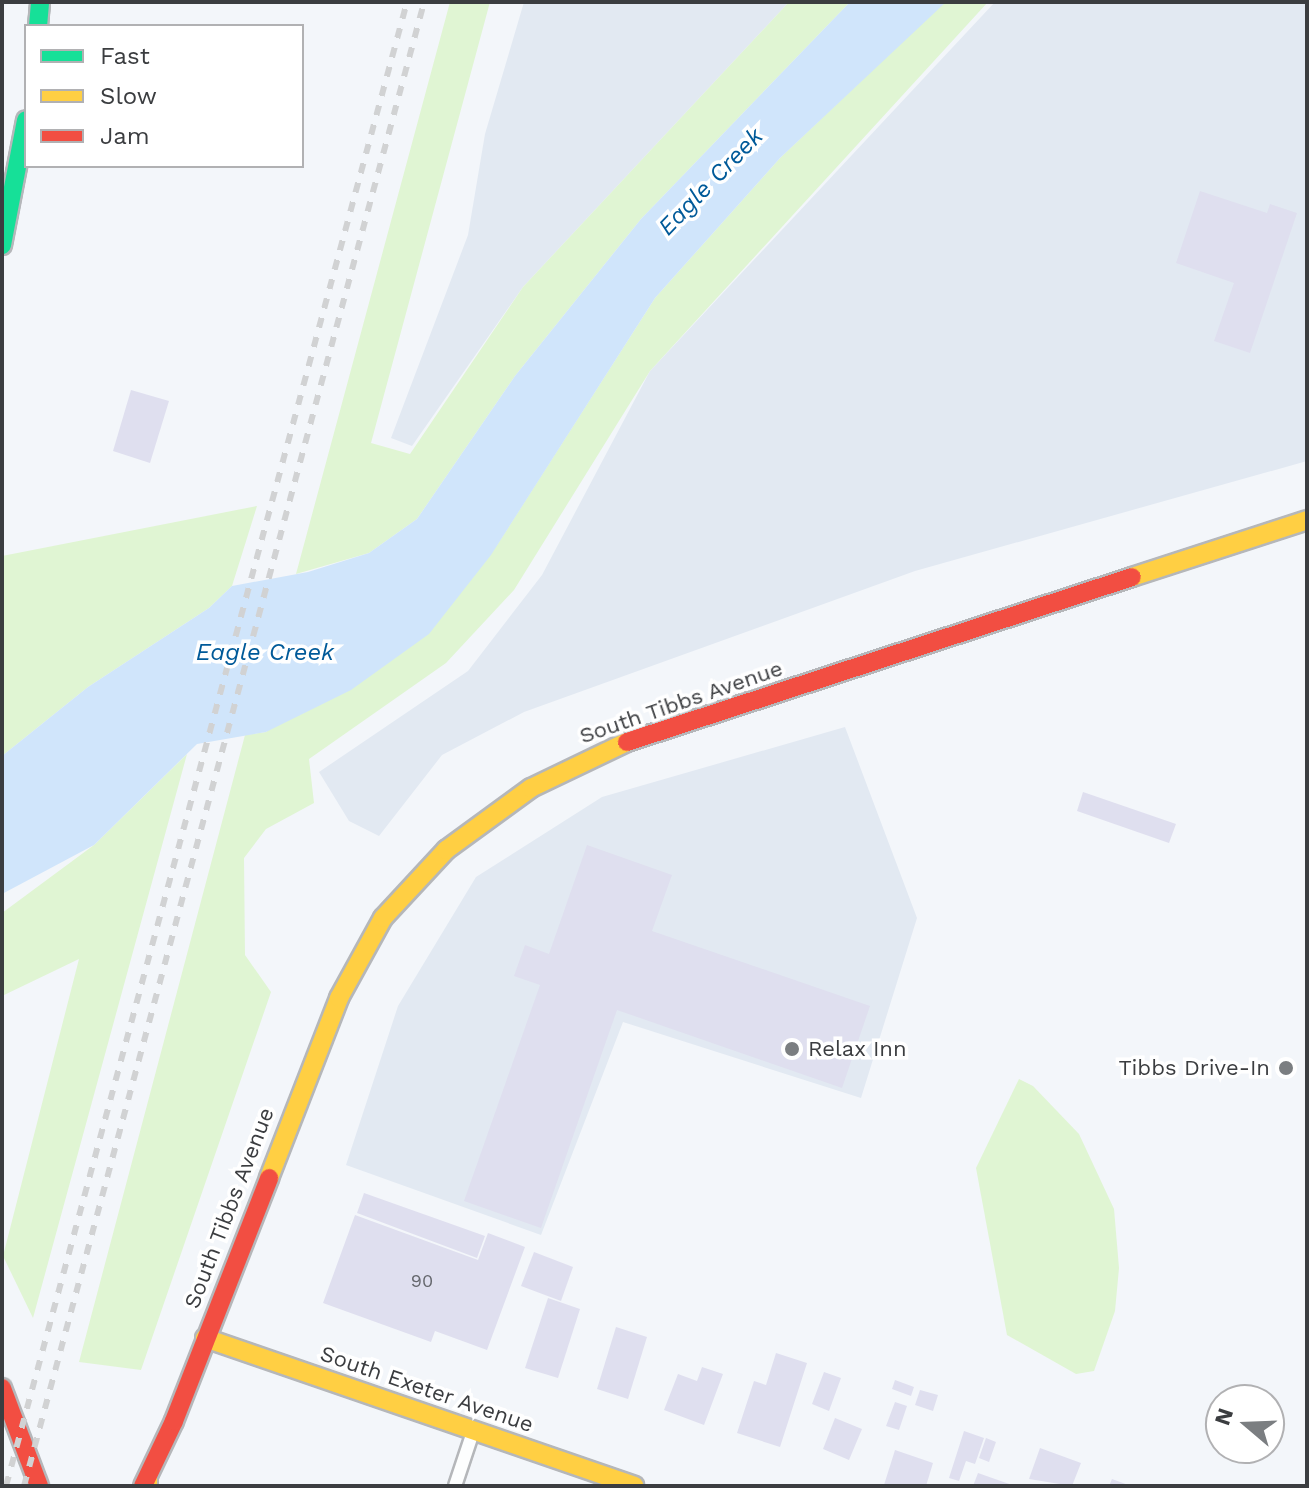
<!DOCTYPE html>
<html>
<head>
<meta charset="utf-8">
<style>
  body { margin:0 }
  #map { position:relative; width:1309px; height:1488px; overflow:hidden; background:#f3f6fa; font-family:"Work Sans",sans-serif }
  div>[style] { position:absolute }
  .built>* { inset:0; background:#e2e9f2 }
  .green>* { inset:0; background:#e0f5d3 }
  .water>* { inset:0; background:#d0e5fb }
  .building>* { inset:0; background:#dfdfef }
  .roads { filter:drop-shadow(2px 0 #b5b7ba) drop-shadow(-2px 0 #b5b7ba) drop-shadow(0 2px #b5b7ba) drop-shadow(0 -2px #b5b7ba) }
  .lane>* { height:12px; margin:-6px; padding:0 6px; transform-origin:6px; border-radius:6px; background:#fdfefe }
  .fast>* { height:18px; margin:-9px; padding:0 9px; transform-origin:9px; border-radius:9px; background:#16e098 }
  .slow>* { height:18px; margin:-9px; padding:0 9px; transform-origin:9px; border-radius:9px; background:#ffcf43 }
  .jam>* { height:18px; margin:-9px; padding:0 9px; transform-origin:9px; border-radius:9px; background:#f24e42 }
  .rail>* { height:6px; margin-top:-3px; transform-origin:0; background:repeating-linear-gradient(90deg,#d1d2d3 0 10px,transparent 0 20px) }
  .dots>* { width:22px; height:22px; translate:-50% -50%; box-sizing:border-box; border:4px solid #fff; border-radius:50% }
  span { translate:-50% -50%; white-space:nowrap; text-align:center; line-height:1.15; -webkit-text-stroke:7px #fff; paint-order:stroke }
  .number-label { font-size:18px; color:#64666c }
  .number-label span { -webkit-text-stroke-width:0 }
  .street-label { font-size:22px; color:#3b3d40 }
  .poi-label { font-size:22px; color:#3b3d40 }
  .left { translate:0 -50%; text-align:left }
  .right { translate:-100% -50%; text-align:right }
  .water-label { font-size:24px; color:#005a99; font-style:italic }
  .frame { position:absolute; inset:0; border:4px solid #3b3d40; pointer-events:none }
  .legend { position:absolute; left:24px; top:24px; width:280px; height:144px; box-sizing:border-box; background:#fff; border:2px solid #b1b1b3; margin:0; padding:10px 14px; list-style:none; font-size:24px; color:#3b3d40 }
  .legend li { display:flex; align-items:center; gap:16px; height:40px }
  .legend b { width:40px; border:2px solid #b1b1b3 }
  .north { position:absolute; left:1205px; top:1384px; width:80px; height:80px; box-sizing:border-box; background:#fff; border:2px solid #b1b1b3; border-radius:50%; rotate:289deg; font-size:22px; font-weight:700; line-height:32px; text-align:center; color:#3b3d40 }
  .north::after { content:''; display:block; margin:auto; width:28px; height:36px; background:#7b7e81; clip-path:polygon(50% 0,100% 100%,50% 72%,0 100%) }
</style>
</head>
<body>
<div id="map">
  <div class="built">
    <div style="clip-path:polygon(524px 2px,789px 2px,523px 287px,412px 446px,391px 438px,468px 235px,485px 134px)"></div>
    <div style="clip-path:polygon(995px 2px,1307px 2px,1307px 461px,915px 571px,524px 712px,442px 755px,379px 836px,349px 821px,319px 772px,468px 671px,542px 575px,650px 371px)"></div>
    <div style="clip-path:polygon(845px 727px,917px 918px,861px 1098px,623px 1022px,541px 1235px,346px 1165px,398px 1006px,476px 877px,602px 797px)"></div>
  </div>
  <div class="green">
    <div style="clip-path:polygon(450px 2px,490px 2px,371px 443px,410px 454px,523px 287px,789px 2px,850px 2px,641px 219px,515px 376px,417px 519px,369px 553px,296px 574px)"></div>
    <div style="clip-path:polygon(944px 2px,988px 2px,650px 371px,514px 590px,446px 663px,309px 759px,314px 803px,266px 829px,244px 858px,245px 955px,271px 992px,141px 1370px,79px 1362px,245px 735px,266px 732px,497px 545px,655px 298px,780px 158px)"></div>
    <div style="clip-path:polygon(257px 506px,232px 586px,209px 608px,88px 687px,2px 756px,2px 556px)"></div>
    <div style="clip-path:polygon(187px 754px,33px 1318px,3px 1256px,79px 959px,2px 996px,2px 913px,94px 845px)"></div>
    <div style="clip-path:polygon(1019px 1079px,1033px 1086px,1079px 1134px,1114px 1209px,1119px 1268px,1115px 1311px,1094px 1371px,1076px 1374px,1007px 1335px,976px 1168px)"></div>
  </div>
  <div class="water">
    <div style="clip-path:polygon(850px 2px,946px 2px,780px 158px,655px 298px,491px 555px,429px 634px,351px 690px,266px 732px,197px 744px,94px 845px,2px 894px,2px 756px,88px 687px,209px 608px,232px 586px,308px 572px,369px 553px,417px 519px,515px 376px,641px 219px)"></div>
  </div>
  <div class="building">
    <div style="clip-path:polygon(1200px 191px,1267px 213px,1270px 204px,1297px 213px,1250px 353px,1214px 341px,1234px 283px,1176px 263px)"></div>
    <div style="clip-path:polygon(131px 390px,169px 401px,150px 463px,113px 451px)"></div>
    <div style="clip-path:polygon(1083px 792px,1176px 824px,1169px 843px,1077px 811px)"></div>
    <div style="clip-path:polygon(587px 845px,672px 875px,652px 931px,870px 1006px,842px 1088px,617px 1010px,541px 1228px,464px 1201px,540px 985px,514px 976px,525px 945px,549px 954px)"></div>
    <div style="clip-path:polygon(364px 1193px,485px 1236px,477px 1258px,357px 1213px)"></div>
    <div style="clip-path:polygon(355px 1215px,478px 1260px,488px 1233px,525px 1247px,487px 1350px,435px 1331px,431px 1342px,323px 1303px)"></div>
    <div style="clip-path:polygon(534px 1252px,573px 1267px,561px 1301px,521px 1286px)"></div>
    <div style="clip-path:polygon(548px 1298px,580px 1309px,558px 1378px,525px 1368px)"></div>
    <div style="clip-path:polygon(616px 1327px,647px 1337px,628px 1399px,597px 1389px)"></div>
    <div style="clip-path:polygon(776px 1353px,807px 1363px,780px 1447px,737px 1433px,754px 1381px,766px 1385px)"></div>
    <div style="clip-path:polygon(702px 1367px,723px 1374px,704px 1425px,664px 1410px,678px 1374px,697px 1381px)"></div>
    <div style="clip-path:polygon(824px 1372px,841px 1378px,829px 1411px,812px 1404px)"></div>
    <div style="clip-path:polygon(895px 1380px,914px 1387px,911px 1396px,892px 1389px)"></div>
    <div style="clip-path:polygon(920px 1390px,938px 1395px,933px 1411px,915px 1405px)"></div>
    <div style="clip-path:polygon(895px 1402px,907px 1406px,899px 1430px,886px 1426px)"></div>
    <div style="clip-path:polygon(835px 1418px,862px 1429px,849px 1460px,823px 1449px)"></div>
    <div style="clip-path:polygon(964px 1431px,984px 1438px,975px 1464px,966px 1461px,959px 1481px,949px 1478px)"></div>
    <div style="clip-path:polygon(986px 1438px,996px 1442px,989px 1462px,979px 1458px)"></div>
    <div style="clip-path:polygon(1040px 1448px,1081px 1463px,1072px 1486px,1029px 1479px)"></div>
    <div style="clip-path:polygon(895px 1450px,933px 1463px,926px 1486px,884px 1485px)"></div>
    <div style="clip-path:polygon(978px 1473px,1015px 1486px,973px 1486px)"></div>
    <div style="clip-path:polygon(1112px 1479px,1131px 1486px,1109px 1486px)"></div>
  </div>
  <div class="roads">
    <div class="lane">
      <div style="left:455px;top:1486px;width:57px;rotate:-71.6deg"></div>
    </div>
    <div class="fast">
      <div style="left:38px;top:26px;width:24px;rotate:-85deg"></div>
      <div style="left:2px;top:245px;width:127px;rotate:-79.1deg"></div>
    </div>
    <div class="slow">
      <div style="left:1132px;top:577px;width:184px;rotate:-18deg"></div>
      <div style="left:269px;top:1178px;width:193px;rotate:-68.7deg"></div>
      <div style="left:339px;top:998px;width:91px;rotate:-61.2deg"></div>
      <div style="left:383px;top:918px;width:93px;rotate:-47.2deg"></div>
      <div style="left:446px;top:850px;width:105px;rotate:-36.1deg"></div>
      <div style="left:531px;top:788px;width:106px;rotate:-25.6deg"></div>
      <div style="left:205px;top:1338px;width:454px;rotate:19deg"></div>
      <div style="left:148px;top:1478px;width:8px;rotate:90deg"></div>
    </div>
    <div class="jam">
      <div style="left:627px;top:742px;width:531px;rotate:-18.09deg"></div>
      <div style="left:2px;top:1388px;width:105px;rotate:69.3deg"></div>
      <div style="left:143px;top:1486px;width:72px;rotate:-64.5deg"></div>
      <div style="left:174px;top:1421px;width:261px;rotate:-68.6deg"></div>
    </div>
  </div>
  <div class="rail">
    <div style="left:6px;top:1486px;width:1537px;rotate:-74.88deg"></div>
    <div style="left:24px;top:1486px;width:1537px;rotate:-74.91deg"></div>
  </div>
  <div class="dots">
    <div style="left:792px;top:1049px;background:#7b7e81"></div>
    <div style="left:1286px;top:1068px;background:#7b7e81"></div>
  </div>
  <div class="number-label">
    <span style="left:422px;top:1281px">90</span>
  </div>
  <div class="street-label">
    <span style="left:681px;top:702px;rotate:-19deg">South Tibbs Avenue</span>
    <span style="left:229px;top:1208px;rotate:-69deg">South Tibbs Avenue</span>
    <span style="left:427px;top:1389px;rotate:19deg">South Exeter Avenue</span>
  </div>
  <div class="poi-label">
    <span class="left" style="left:808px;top:1049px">Relax Inn</span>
    <span class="right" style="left:1270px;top:1068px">Tibbs Drive-In</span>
  </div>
  <div class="water-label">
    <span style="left:711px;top:182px;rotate:-46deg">Eagle Creek</span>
    <span style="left:265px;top:653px">Eagle Creek</span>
  </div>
  <div class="frame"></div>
  <ul class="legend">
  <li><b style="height:10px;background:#16e098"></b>Fast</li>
  <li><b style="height:10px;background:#ffcf43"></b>Slow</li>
  <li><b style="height:10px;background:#f24e42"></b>Jam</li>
  </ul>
  <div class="north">N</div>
</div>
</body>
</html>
